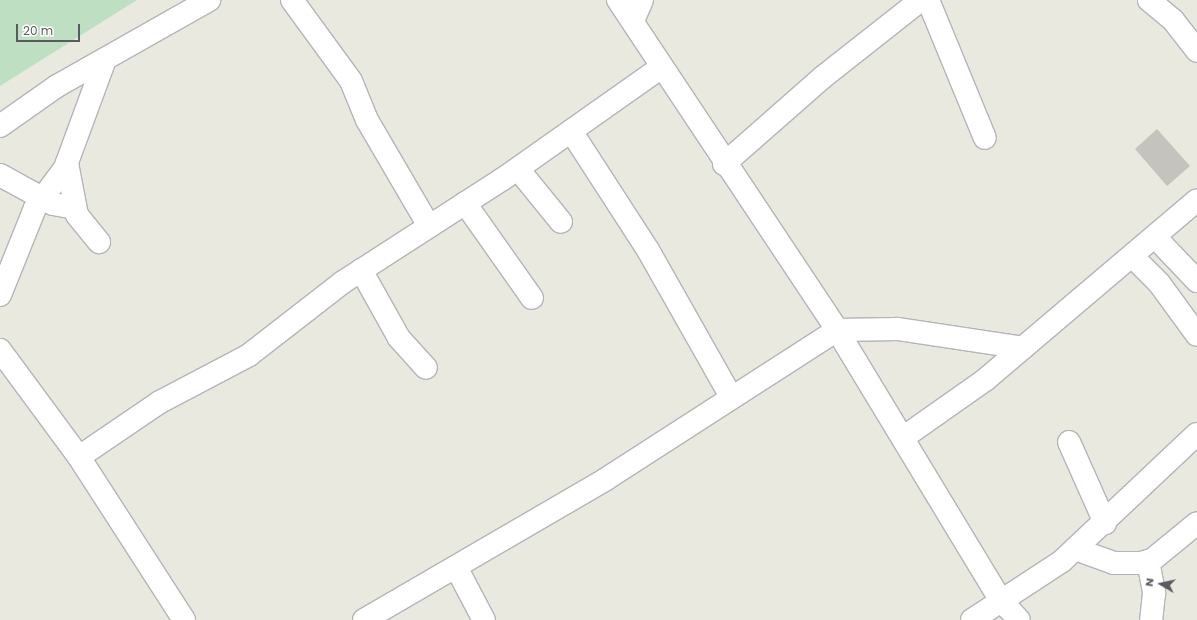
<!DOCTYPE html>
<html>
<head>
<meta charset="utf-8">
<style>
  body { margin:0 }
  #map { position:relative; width:1197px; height:620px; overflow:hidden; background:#eae9e0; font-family:Poppins,sans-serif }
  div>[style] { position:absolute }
  .green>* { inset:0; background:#bfdfc3 }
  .building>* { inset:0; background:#c5c3bd }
  .roads { filter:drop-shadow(1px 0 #b3b5b9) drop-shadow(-1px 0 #b3b5b9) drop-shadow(0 1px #b3b5b9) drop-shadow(0 -1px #b3b5b9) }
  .minor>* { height:22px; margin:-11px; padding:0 11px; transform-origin:11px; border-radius:11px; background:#fff }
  span { translate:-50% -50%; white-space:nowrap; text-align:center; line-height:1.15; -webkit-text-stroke:3px #fff; paint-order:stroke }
  .north { position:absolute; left:1141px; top:564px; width:40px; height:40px; -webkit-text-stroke:3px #fff; paint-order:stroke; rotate:279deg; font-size:11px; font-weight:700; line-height:16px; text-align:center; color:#595b5f }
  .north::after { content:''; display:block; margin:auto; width:14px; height:18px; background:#595b5f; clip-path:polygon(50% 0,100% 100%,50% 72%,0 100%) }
  .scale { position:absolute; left:16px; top:24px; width:64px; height:18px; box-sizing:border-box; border:2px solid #595b5f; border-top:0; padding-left:5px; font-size:12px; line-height:14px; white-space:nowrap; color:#595b5f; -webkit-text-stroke:3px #fff; paint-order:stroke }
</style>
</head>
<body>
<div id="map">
  <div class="green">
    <div style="clip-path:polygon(0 0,137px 0,0 86px)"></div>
  </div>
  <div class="building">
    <div style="clip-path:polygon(1157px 129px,1190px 166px,1167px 186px,1135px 149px)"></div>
  </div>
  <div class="roads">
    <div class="minor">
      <div style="left:292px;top:0;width:100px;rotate:53.9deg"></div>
      <div style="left:351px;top:81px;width:42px;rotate:67.7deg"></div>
      <div style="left:367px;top:120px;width:123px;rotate:59.7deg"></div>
      <div style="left:618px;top:0;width:396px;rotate:56.4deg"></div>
      <div style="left:837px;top:330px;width:315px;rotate:58.8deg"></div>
      <div style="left:1000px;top:599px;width:28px;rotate:48deg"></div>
      <div style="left:928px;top:0;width:149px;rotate:67.6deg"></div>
      <div style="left:1149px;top:0;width:31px;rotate:40deg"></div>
      <div style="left:1173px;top:20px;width:39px;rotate:52deg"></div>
      <div style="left:633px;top:21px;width:23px;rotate:-67deg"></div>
      <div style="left:0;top:126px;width:70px;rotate:-35.1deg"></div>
      <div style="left:57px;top:86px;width:175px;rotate:-29.5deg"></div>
      <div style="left:571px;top:131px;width:142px;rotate:57.1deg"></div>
      <div style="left:648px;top:250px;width:169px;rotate:60.5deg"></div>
      <div style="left:67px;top:163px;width:53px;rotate:79.1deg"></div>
      <div style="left:77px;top:215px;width:35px;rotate:51deg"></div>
      <div style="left:724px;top:164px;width:132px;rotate:-41.3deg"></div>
      <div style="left:823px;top:77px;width:125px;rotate:-38.2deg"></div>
      <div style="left:518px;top:169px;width:68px;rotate:50.9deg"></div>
      <div style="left:0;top:175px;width:60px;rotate:28.7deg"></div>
      <div style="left:53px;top:204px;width:22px;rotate:10deg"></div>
      <div style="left:465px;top:203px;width:116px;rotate:54.8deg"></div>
      <div style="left:1155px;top:237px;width:61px;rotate:46.3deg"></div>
      <div style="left:1132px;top:256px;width:38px;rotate:45deg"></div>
      <div style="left:1159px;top:283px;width:64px;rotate:53.8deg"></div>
      <div style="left:361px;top:270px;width:78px;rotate:60.8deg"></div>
      <div style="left:399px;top:338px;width:40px;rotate:48deg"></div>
      <div style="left:0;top:295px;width:94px;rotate:-68.1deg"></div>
      <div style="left:35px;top:208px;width:50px;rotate:-53.1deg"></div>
      <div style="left:65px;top:168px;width:116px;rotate:-69.8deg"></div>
      <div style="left:0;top:350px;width:133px;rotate:53.6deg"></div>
      <div style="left:79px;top:457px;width:194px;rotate:57.2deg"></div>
      <div style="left:904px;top:437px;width:99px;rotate:-35.1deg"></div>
      <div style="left:985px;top:380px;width:278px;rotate:-40.3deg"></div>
      <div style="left:1069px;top:442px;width:89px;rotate:66deg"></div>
      <div style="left:79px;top:457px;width:98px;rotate:-34.2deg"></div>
      <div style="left:160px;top:402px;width:101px;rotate:-27.8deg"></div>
      <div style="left:249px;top:355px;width:119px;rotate:-37.8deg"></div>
      <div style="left:343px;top:282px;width:190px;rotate:-32.8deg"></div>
      <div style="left:503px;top:179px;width:194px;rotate:-35.2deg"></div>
      <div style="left:1075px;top:549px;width:41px;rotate:19.7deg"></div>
      <div style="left:1114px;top:563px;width:27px"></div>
      <div style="left:1141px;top:563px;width:11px;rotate:-15deg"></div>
      <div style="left:1152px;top:560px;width:58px;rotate:-39.4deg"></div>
      <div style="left:1148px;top:561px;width:33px;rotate:79deg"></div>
      <div style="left:1154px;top:593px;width:27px;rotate:96deg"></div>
      <div style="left:456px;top:567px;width:60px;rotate:62.2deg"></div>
      <div style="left:364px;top:620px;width:280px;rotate:-30.2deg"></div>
      <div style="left:606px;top:479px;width:275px;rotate:-32.8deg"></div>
      <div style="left:837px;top:330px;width:61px;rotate:-0.9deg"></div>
      <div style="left:898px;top:329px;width:126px;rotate:8.6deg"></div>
      <div style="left:972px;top:620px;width:108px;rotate:-33.2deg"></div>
      <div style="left:1062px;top:561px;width:185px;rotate:-43.3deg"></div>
    </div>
  </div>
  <div class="north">N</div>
  <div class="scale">20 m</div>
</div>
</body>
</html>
